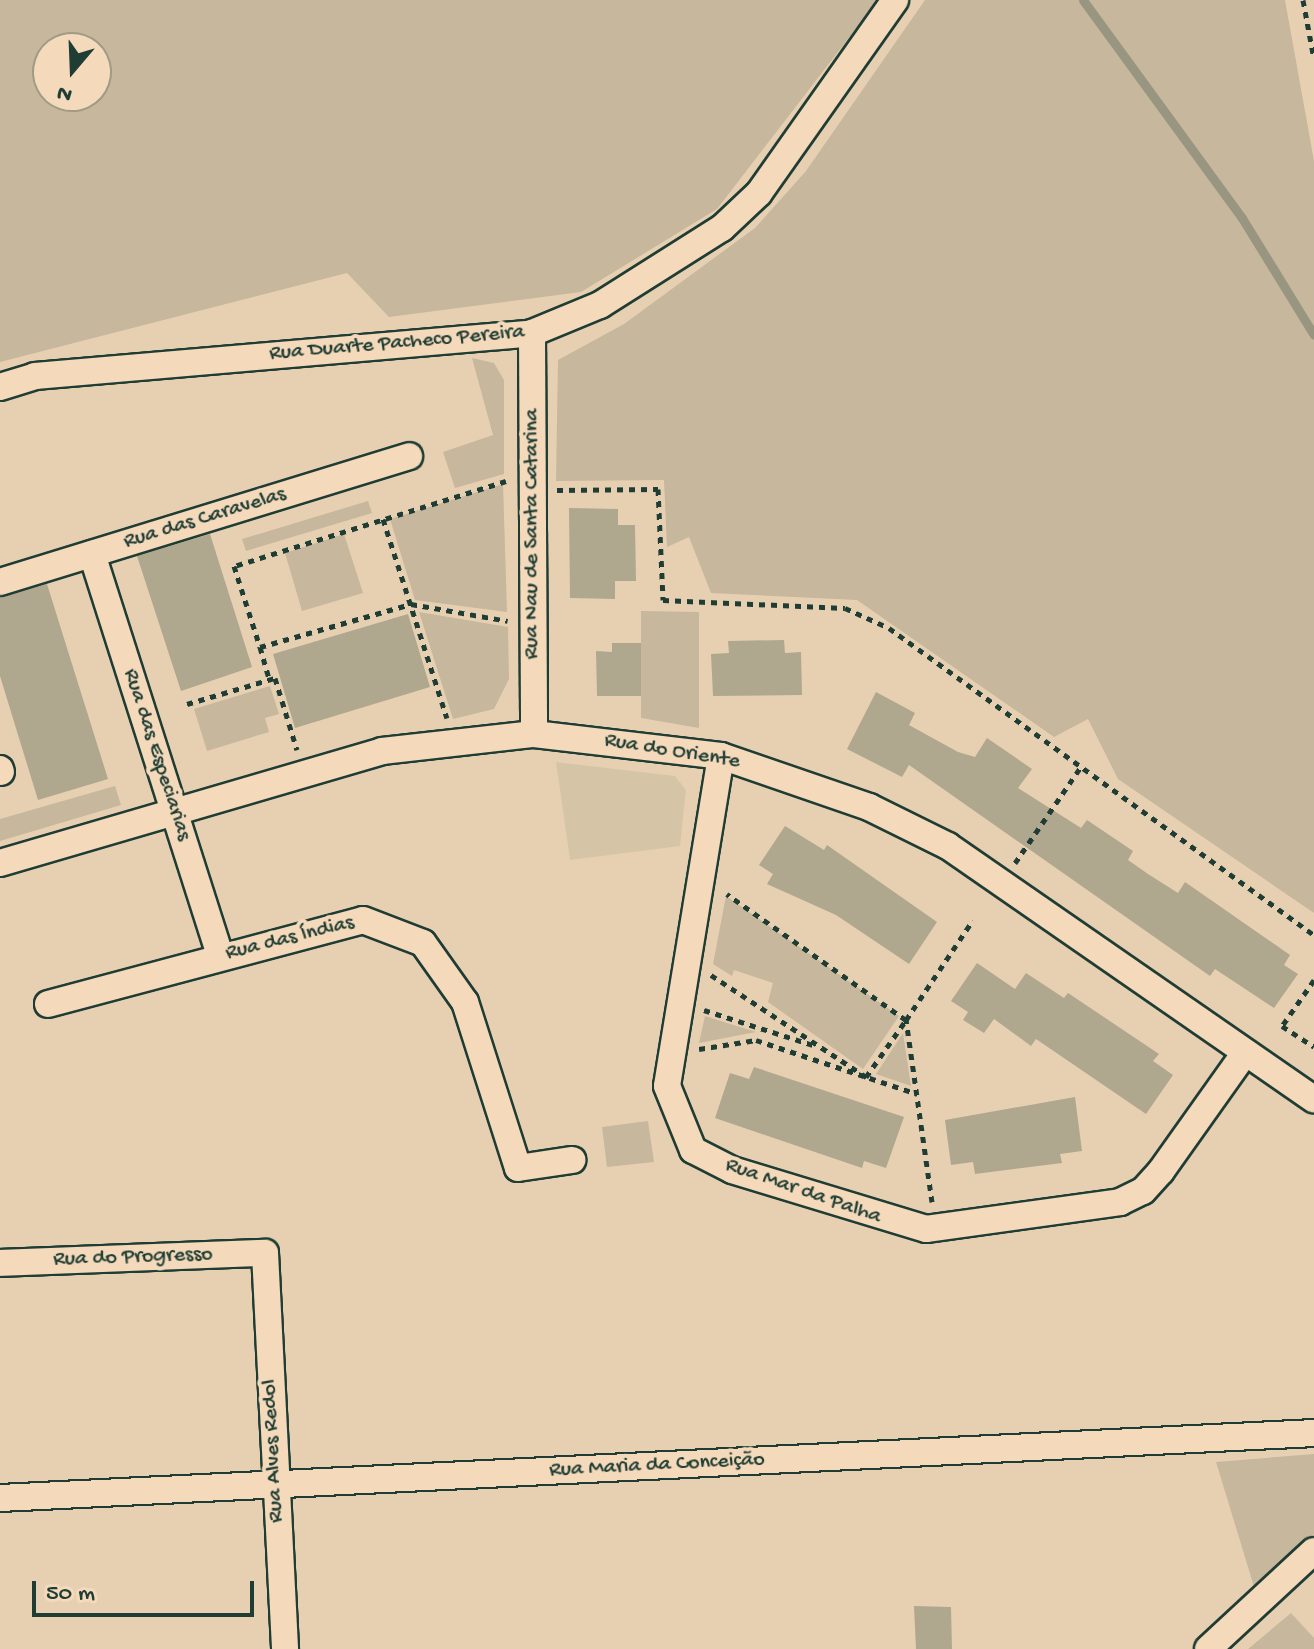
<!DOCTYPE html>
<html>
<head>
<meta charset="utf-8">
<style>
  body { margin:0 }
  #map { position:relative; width:1314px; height:1649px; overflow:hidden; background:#e7d0b2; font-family:"Gochi Hand",sans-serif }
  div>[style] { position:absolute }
  .built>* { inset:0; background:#d6c4a7 }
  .green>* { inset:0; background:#c6b79d }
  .stream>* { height:9px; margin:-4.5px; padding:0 4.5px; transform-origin:4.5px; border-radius:4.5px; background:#989580 }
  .building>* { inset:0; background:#afa78e }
  .path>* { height:5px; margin-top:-2.5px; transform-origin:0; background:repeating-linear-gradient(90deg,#1f3d34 0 6px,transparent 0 12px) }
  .roads { filter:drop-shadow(2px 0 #1f3d34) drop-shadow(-2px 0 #1f3d34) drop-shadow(0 2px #1f3d34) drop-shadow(0 -2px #1f3d34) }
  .minor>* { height:26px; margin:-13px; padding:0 13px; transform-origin:13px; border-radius:13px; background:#f4d9ba }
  span { translate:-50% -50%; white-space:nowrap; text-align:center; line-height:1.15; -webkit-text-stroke:8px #f4d9ba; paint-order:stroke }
  .street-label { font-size:22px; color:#1f3d34 }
  .north { position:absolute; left:32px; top:32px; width:80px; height:80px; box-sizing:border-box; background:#f4d9ba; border:2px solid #9f9b84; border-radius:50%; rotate:199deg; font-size:22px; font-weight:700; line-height:32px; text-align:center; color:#1f3d34 }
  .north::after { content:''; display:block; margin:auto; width:28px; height:36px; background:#1f3d34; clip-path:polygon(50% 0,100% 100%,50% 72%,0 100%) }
  .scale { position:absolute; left:32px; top:1581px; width:222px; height:36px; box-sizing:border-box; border:4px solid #1f3d34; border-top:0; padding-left:10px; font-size:24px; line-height:28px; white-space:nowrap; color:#1f3d34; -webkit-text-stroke:6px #f4d9ba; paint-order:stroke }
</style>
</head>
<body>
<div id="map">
  <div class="built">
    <div style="clip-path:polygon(556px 762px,675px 776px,686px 790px,680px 846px,570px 860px)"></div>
  </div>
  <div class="green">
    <div style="clip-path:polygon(evenodd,0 0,878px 0,717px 209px,581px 292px,389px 317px,347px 273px,0 362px,0 0,48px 48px,96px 48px,96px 96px,48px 96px,48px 48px)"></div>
    <div style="clip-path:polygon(925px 0,1285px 0,1314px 161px,1314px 913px,1118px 779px,1088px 719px,1054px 737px,857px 600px,711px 593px,689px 537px,667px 547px,664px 480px,556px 481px,558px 360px,624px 324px,755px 228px,806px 171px)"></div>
    <div style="clip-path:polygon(472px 358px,494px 363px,504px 380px,504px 474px,455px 488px,443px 452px,493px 435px)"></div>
    <div style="clip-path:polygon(503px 484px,507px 612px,415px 600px,390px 519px)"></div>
    <div style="clip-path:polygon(368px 501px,372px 513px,246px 551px,242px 539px)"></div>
    <div style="clip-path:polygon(344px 534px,363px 593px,302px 611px,285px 553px)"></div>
    <div style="clip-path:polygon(641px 611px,699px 612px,699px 728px,641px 718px)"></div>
    <div style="clip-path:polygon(419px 612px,508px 627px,509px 679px,494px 709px,453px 719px)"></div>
    <div style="clip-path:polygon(270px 686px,279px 714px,265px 718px,269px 732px,207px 751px,194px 709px)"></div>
    <div style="clip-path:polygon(115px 786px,121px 805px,0 841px,0 819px)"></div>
    <div style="clip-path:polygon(726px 896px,899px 1016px,863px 1069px,768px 1002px,773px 983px,734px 970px,732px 976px,713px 964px)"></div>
    <div style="clip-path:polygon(705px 1016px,756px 1032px,699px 1043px)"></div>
    <div style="clip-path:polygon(903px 1033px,911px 1086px,876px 1074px)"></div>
    <div style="clip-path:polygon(648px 1121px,654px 1162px,607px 1167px,602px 1127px)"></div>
    <div style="clip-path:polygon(1314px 1454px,1314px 1534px,1255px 1590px,1216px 1462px)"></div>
    <div style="clip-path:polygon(1291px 1613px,1314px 1638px,1314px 1649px,1248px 1649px)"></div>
  </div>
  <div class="stream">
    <div style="left:1083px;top:0;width:270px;rotate:53.9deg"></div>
    <div style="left:1242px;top:218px;width:137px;rotate:58.4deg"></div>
  </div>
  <div class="building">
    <div style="clip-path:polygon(569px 508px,618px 509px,618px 525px,635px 525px,636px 581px,615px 581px,615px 599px,570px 598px)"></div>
    <div style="clip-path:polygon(210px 534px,252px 667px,181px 691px,137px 556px)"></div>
    <div style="clip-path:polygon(47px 584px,108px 779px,38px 800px,0 676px,0 598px)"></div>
    <div style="clip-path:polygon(408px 614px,430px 687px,295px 728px,273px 654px)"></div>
    <div style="clip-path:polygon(784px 640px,785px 653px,801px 652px,802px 695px,713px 696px,711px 654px,729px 653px,728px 641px)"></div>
    <div style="clip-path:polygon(612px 643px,641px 643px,641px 696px,597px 696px,596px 651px,612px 652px)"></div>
    <div style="clip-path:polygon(876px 692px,915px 713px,909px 725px,958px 752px,975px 757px,987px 738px,1032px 769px,1018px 788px,1081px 828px,1087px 820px,1133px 851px,1128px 860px,1148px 874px,1178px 893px,1185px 882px,1290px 955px,1284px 965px,1298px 974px,1274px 1008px,1215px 969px,1210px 976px,909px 765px,902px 777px,847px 749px)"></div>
    <div style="clip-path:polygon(785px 826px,824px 850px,827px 845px,937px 922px,909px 964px,836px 915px,767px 884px,773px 874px,759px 865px)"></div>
    <div style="clip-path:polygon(977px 963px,1015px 989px,1026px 973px,1064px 998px,1068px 993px,1159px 1054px,1153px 1061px,1173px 1075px,1146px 1114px,1036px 1039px,1031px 1046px,994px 1019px,984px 1033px,963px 1020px,968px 1012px,951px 1001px)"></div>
    <div style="clip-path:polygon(754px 1067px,904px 1117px,886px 1168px,864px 1161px,862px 1168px,715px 1118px,730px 1073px,749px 1079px)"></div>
    <div style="clip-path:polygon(1075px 1097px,1082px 1151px,1060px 1154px,1062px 1163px,975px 1174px,973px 1162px,951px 1165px,945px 1120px)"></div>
    <div style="clip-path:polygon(914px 1606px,951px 1607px,952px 1649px,916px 1649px)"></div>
  </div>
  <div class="path">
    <div style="left:1303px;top:0;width:60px;rotate:79.4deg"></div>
    <div style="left:506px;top:481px;width:285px;rotate:162.6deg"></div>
    <div style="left:234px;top:566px;width:85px;rotate:72.2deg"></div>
    <div style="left:260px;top:647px;width:157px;rotate:-15.9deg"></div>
    <div style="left:411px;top:604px;width:98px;rotate:9.9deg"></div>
    <div style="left:557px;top:490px;width:101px;rotate:-0.6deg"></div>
    <div style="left:658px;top:489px;width:111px;rotate:87.4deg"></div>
    <div style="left:663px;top:600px;width:182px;rotate:2.5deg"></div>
    <div style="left:845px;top:608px;width:48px;rotate:24.4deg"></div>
    <div style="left:889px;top:628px;width:524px;rotate:35.84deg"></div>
    <div style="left:383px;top:519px;width:209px;rotate:72.2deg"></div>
    <div style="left:260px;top:647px;width:33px;rotate:74deg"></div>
    <div style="left:187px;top:704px;width:92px;rotate:-16.5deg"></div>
    <div style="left:275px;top:678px;width:75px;rotate:73deg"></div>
    <div style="left:1015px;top:863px;width:115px;rotate:-55.6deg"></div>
    <div style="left:711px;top:975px;width:186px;rotate:33.3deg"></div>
    <div style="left:866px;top:1077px;width:70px;rotate:-54.9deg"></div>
    <div style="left:906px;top:1020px;width:219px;rotate:-144.9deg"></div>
    <div style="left:1314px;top:980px;width:56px;rotate:124.8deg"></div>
    <div style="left:1282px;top:1026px;width:38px;rotate:33deg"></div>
    <div style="left:704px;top:1010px;width:114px;rotate:17.8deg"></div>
    <div style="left:699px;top:1049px;width:58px;rotate:-9deg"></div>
    <div style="left:756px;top:1040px;width:170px;rotate:18.5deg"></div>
    <div style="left:932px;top:1202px;width:184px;rotate:-98.1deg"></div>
    <div style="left:906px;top:1020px;width:120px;rotate:-56.2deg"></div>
  </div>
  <div class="roads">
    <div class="minor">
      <div style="left:532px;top:333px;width:401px;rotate:89.7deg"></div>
      <div style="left:0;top:387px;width:37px;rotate:-17deg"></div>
      <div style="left:35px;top:376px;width:499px;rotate:-4.9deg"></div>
      <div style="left:532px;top:333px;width:74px;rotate:-22.4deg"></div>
      <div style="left:600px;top:305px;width:144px;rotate:-32.3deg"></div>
      <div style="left:722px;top:228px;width:51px;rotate:-43.4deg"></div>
      <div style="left:759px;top:193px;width:236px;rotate:-54.8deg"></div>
      <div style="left:92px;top:554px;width:421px;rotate:72.3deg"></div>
      <div style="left:0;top:582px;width:428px;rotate:-17.1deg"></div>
      <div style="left:721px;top:756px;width:334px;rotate:99.3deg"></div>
      <div style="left:667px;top:1086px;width:69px;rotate:67.9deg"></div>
      <div style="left:693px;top:1150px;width:44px;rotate:27.1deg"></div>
      <div style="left:732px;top:1170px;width:203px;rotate:16.9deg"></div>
      <div style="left:926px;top:1229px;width:196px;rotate:-7.9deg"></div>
      <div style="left:1120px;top:1202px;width:25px;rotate:-26deg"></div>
      <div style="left:1143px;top:1191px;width:27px;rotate:-48deg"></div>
      <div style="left:1161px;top:1171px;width:145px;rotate:-54.6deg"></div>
      <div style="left:0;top:769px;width:3px;rotate:72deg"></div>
      <div style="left:0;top:863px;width:398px;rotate:-16.3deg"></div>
      <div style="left:382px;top:751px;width:153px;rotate:-6.4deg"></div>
      <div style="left:534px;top:734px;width:188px;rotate:6.7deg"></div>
      <div style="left:721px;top:756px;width:157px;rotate:19deg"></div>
      <div style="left:869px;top:807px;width:88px;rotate:26.3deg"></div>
      <div style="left:948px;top:846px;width:445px;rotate:34.7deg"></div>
      <div style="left:48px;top:1004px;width:326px;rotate:-14.9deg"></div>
      <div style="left:363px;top:920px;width:64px;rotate:21deg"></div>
      <div style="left:423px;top:943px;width:72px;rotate:54.6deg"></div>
      <div style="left:465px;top:1002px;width:174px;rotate:72.3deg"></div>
      <div style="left:518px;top:1168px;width:55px;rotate:-8.4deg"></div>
      <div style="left:0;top:1263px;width:265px;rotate:-2.2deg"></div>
      <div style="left:265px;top:1253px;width:397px;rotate:87.1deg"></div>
      <div style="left:0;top:1498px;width:1316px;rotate:-2.83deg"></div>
      <div style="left:1208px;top:1649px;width:144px;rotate:-42.8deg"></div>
    </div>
  </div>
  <div class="street-label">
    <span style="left:397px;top:344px;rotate:-5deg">Rua Duarte Pacheco Pereira</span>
    <span style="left:205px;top:519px;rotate:-17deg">Rua das Caravelas</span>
    <span style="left:533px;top:534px;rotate:-90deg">Rua Nau de Santa Catarina</span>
    <span style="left:672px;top:752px;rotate:9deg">Rua do Oriente</span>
    <span style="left:156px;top:755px;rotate:72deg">Rua das Especiarias</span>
    <span style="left:290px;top:939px;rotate:-14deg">Rua das Índias</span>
    <span style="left:803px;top:1192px;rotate:19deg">Rua Mar da Palha</span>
    <span style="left:133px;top:1258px;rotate:-2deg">Rua do Progresso</span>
    <span style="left:274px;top:1451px;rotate:-93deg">Rua Alves Redol</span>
    <span style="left:657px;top:1466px;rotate:-3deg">Rua Maria da Conceição</span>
  </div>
  <div class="north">N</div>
  <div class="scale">50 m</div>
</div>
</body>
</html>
